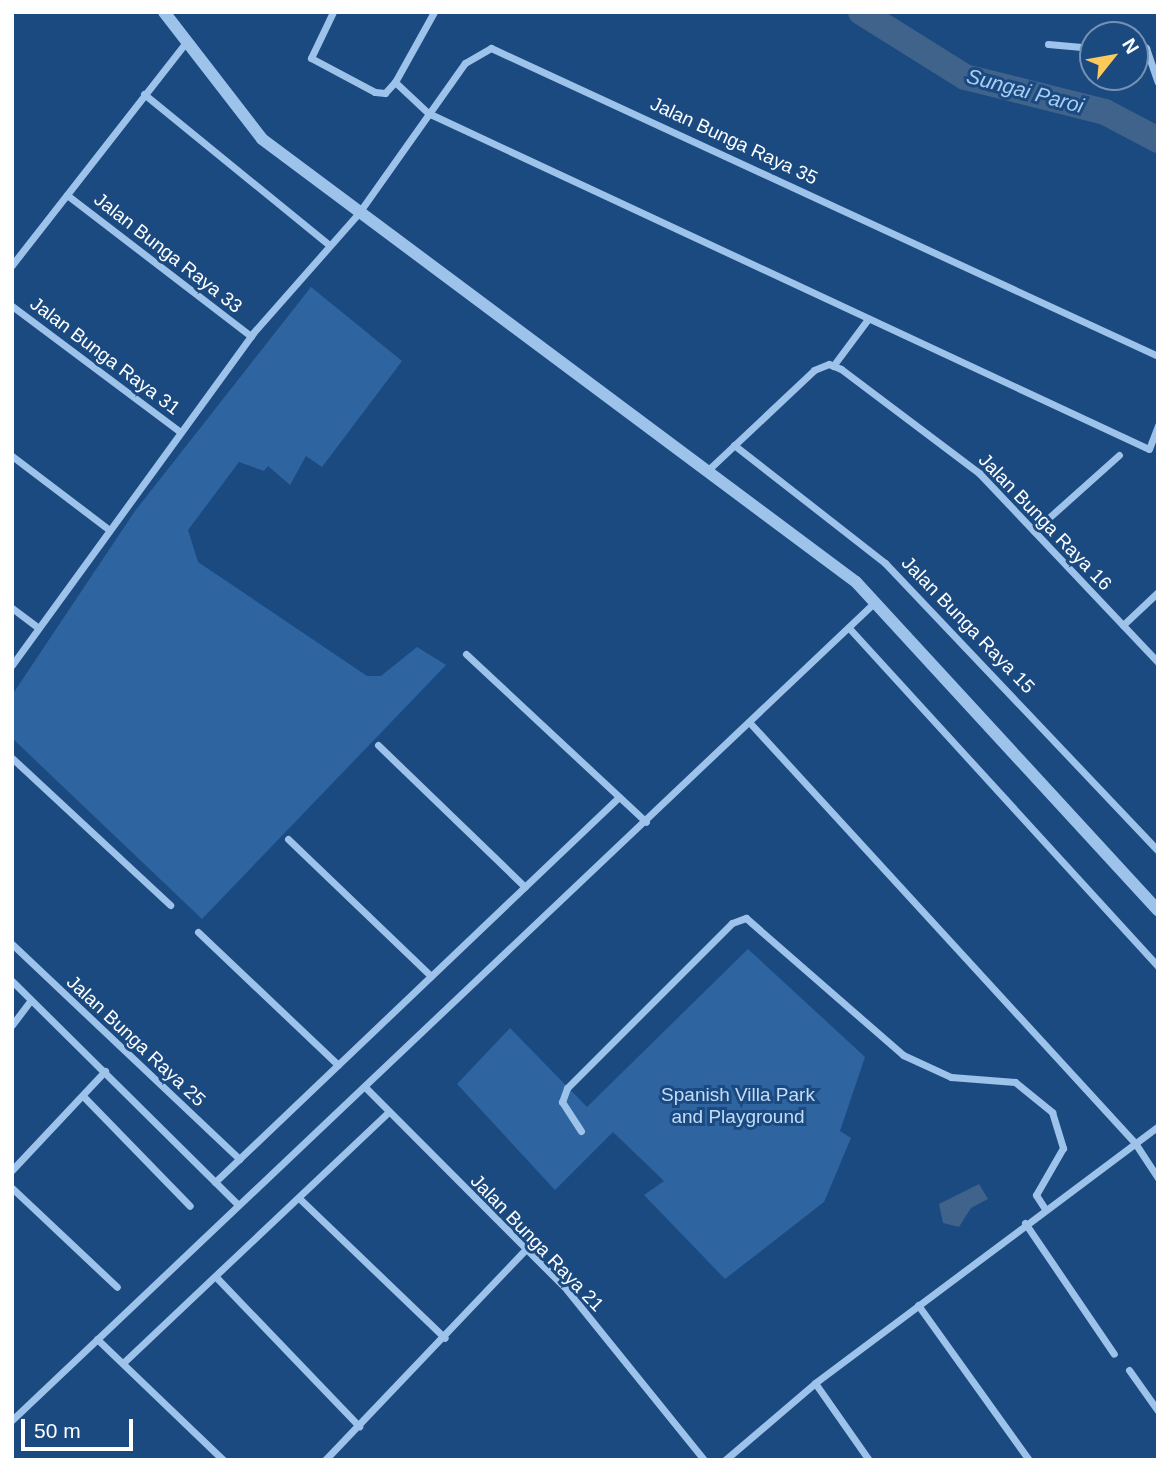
<!DOCTYPE html>
<html>
<head>
<meta charset="utf-8">
<style>
  body { margin:0 }
  #map { position:relative; width:1170px; height:1472px; overflow:hidden; background:#1b4a81; font-family:Arial,sans-serif }
  div>[style] { position:absolute }
  .green>* { inset:0; background:#2e64a0 }
  .water>* { inset:0; background:#3f638b }
  .river>* { height:26px; margin:-13px; padding:0 13px; transform-origin:13px; border-radius:13px; background:#3f638b }
  .minor>* { height:7px; margin:-3.5px; padding:0 3.5px; transform-origin:3.5px; border-radius:3.5px; background:#9ec3ea }
  .tertiary>* { height:12px; margin:-6px; padding:0 6px; transform-origin:6px; border-radius:6px; background:#9ec3ea }
  span { translate:-50% -50%; white-space:nowrap; text-align:center; line-height:1.15; -webkit-text-stroke:6px #1b4a81; paint-order:stroke }
  .street-label { font-size:19px; color:#fff }
  .park-label { font-size:19px; color:#c3dcf8 }
  .water-label { font-size:21px; color:#aacdf2; font-style:italic }
  .frame { position:absolute; inset:0; border:14px solid #fff; pointer-events:none }
  .north { position:absolute; left:1079px; top:21px; width:70px; height:70px; box-sizing:border-box; background:#1b4a81; border:2px solid #7692b3; border-radius:50%; rotate:59deg; font-size:19px; font-weight:700; line-height:28px; text-align:center; color:#fff }
  .north::after { content:''; display:block; margin:auto; width:24px; height:32px; background:#fcc95b; clip-path:polygon(50% 0,100% 100%,50% 72%,0 100%) }
  .scale { position:absolute; left:21px; top:1419px; width:112px; height:32px; box-sizing:border-box; border:4px solid #fff; border-top:0; padding-left:9px; font-size:21px; line-height:24px; white-space:nowrap; color:#fff; -webkit-text-stroke:5px #1b4a81; paint-order:stroke }
</style>
</head>
<body>
<div id="map">
  <div class="green">
    <div style="clip-path:polygon(311px 287px,402px 361px,322px 467px,306px 456px,290px 485px,268px 466px,264px 471px,239px 462px,188px 530px,198px 562px,367px 676px,381px 676px,417px 647px,446px 665px,202px 919px,12px 738px,12px 695px,135px 511px)"></div>
    <div style="clip-path:polygon(748px 949px,865px 1057px,840px 1131px,851px 1138px,824px 1202px,725px 1279px,644px 1195px,664px 1181px,613px 1132px,555px 1190px,457px 1084px,510px 1028px,587px 1107px)"></div>
  </div>
  <div class="water">
    <div style="clip-path:polygon(979px 1184px,988px 1199px,971px 1208px,959px 1227px,943px 1223px,939px 1204px)"></div>
  </div>
  <div class="river">
    <div style="left:861px;top:12px;width:123px;rotate:32deg"></div>
    <div style="left:965px;top:77px;width:144px;rotate:14deg"></div>
    <div style="left:1105px;top:112px;width:60px;rotate:27.8deg"></div>
  </div>
  <div class="minor">
    <div style="left:333px;top:12px;width:51px;rotate:115.6deg"></div>
    <div style="left:311px;top:58px;width:72px;rotate:28deg"></div>
    <div style="left:375px;top:92px;width:10px;rotate:6deg"></div>
    <div style="left:385px;top:93px;width:15px;rotate:-48deg"></div>
    <div style="left:434px;top:12px;width:80px;rotate:119.1deg"></div>
    <div style="left:395px;top:82px;width:45px;rotate:43.2deg"></div>
    <div style="left:428px;top:113px;width:795px;rotate:24.99deg"></div>
    <div style="left:1149px;top:449px;width:26px;rotate:-69deg"></div>
    <div style="left:1118px;top:35px;width:10px;rotate:-37deg"></div>
    <div style="left:1126px;top:29px;width:8px;rotate:45deg"></div>
    <div style="left:1135px;top:38px;width:15px;rotate:42deg"></div>
    <div style="left:1146px;top:48px;width:36px;rotate:71deg"></div>
    <div style="left:1048px;top:44px;width:45px;rotate:5.1deg"></div>
    <div style="left:144px;top:94px;width:239px;rotate:39.2deg"></div>
    <div style="left:67px;top:195px;width:232px;rotate:37.5deg"></div>
    <div style="left:12px;top:265px;width:279px;rotate:-52deg"></div>
    <div style="left:12px;top:306px;width:209px;rotate:36.8deg"></div>
    <div style="left:833px;top:366px;width:59px;rotate:-53.3deg"></div>
    <div style="left:734px;top:445px;width:192px;rotate:38deg"></div>
    <div style="left:885px;top:563px;width:397px;rotate:46.5deg"></div>
    <div style="left:12px;top:456px;width:119px;rotate:37.2deg"></div>
    <div style="left:707px;top:471px;width:147px;rotate:-43.3deg"></div>
    <div style="left:814px;top:370px;width:16px;rotate:-22deg"></div>
    <div style="left:829px;top:364px;width:13px;rotate:23deg"></div>
    <div style="left:841px;top:369px;width:173px;rotate:37deg"></div>
    <div style="left:979px;top:473px;width:260px;rotate:46.6deg"></div>
    <div style="left:1034px;top:531px;width:114px;rotate:-41.8deg"></div>
    <div style="left:12px;top:608px;width:31px;rotate:37deg"></div>
    <div style="left:1123px;top:625px;width:48px;rotate:-43.3deg"></div>
    <div style="left:849px;top:628px;width:458px;rotate:47.6deg"></div>
    <div style="left:466px;top:654px;width:246px;rotate:43deg"></div>
    <div style="left:12px;top:665px;width:410px;rotate:-54deg"></div>
    <div style="left:253px;top:333px;width:159px;rotate:-48.6deg"></div>
    <div style="left:358px;top:214px;width:185px;rotate:-54.7deg"></div>
    <div style="left:465px;top:63px;width:30px;rotate:-30deg"></div>
    <div style="left:491px;top:48px;width:735px;rotate:24.79deg"></div>
    <div style="left:750px;top:723px;width:570px;rotate:47.49deg"></div>
    <div style="left:1135px;top:1143px;width:42px;rotate:56.7deg"></div>
    <div style="left:378px;top:745px;width:204px;rotate:44deg"></div>
    <div style="left:12px;top:758px;width:216px;rotate:42.9deg"></div>
    <div style="left:288px;top:839px;width:198px;rotate:43.8deg"></div>
    <div style="left:198px;top:932px;width:193px;rotate:43.5deg"></div>
    <div style="left:12px;top:944px;width:313px;rotate:43.4deg"></div>
    <div style="left:12px;top:981px;width:318px;rotate:44.7deg"></div>
    <div style="left:12px;top:1025px;width:31px;rotate:-53deg"></div>
    <div style="left:366px;top:1088px;width:285px;rotate:45.1deg"></div>
    <div style="left:567px;top:1290px;width:218px;rotate:51.1deg"></div>
    <div style="left:83px;top:1096px;width:153px;rotate:45.8deg"></div>
    <div style="left:581px;top:1131px;width:35px;rotate:-123deg"></div>
    <div style="left:562px;top:1102px;width:15px;rotate:-70deg"></div>
    <div style="left:567px;top:1088px;width:233px;rotate:-45deg"></div>
    <div style="left:732px;top:923px;width:15px;rotate:-20deg"></div>
    <div style="left:746px;top:918px;width:208px;rotate:41.1deg"></div>
    <div style="left:903px;top:1055px;width:53px;rotate:24.6deg"></div>
    <div style="left:951px;top:1077px;width:64px;rotate:4.5deg"></div>
    <div style="left:1015px;top:1082px;width:48px;rotate:39deg"></div>
    <div style="left:1052px;top:1112px;width:38px;rotate:73deg"></div>
    <div style="left:1063px;top:1148px;width:54px;rotate:119.9deg"></div>
    <div style="left:1036px;top:1195px;width:17px;rotate:57deg"></div>
    <div style="left:12px;top:1170px;width:136px;rotate:-46.8deg"></div>
    <div style="left:215px;top:1182px;width:558px;rotate:-43.62deg"></div>
    <div style="left:12px;top:1188px;width:144px;rotate:43.3deg"></div>
    <div style="left:301px;top:1200px;width:199px;rotate:43.8deg"></div>
    <div style="left:1025px;top:1223px;width:158px;rotate:55.8deg"></div>
    <div style="left:216px;top:1277px;width:207px;rotate:46.2deg"></div>
    <div style="left:918px;top:1305px;width:191px;rotate:54.4deg"></div>
    <div style="left:97px;top:1339px;width:175px;rotate:43.8deg"></div>
    <div style="left:123px;top:1363px;width:365px;rotate:-43.4deg"></div>
    <div style="left:1129px;top:1370px;width:50px;rotate:54.7deg"></div>
    <div style="left:815px;top:1383px;width:94px;rotate:55deg"></div>
    <div style="left:12px;top:1420px;width:1189px;rotate:-43.47deg"></div>
    <div style="left:325px;top:1460px;width:291px;rotate:-46.4deg"></div>
    <div style="left:725px;top:1460px;width:118px;rotate:-40.5deg"></div>
    <div style="left:815px;top:1383px;width:429px;rotate:-36.8deg"></div>
  </div>
  <div class="tertiary">
    <div style="left:164px;top:12px;width:160px;rotate:52.3deg"></div>
    <div style="left:262px;top:139px;width:741px;rotate:36.72deg"></div>
    <div style="left:856px;top:582px;width:446px;rotate:47.4deg"></div>
  </div>
  <div class="street-label">
    <span style="left:734px;top:141px;rotate:25deg">Jalan Bunga Raya 35</span>
    <span style="left:168px;top:253px;rotate:38deg">Jalan Bunga Raya 33</span>
    <span style="left:105px;top:356px;rotate:37deg">Jalan Bunga Raya 31</span>
    <span style="left:1045px;top:522px;rotate:46deg">Jalan Bunga Raya 16</span>
    <span style="left:968px;top:625px;rotate:46deg">Jalan Bunga Raya 15</span>
    <span style="left:136px;top:1041px;rotate:43deg">Jalan Bunga Raya 25</span>
    <span style="left:537px;top:1243px;rotate:46deg">Jalan Bunga Raya 21</span>
  </div>
  <div class="park-label">
    <span style="left:738px;top:1106px">Spanish Villa Park<br>and Playground</span>
  </div>
  <div class="water-label">
    <span style="left:1025px;top:91px;rotate:15deg">Sungai Paroi</span>
  </div>
  <div class="frame"></div>
  <div class="north">N</div>
  <div class="scale">50 m</div>
</div>
</body>
</html>
